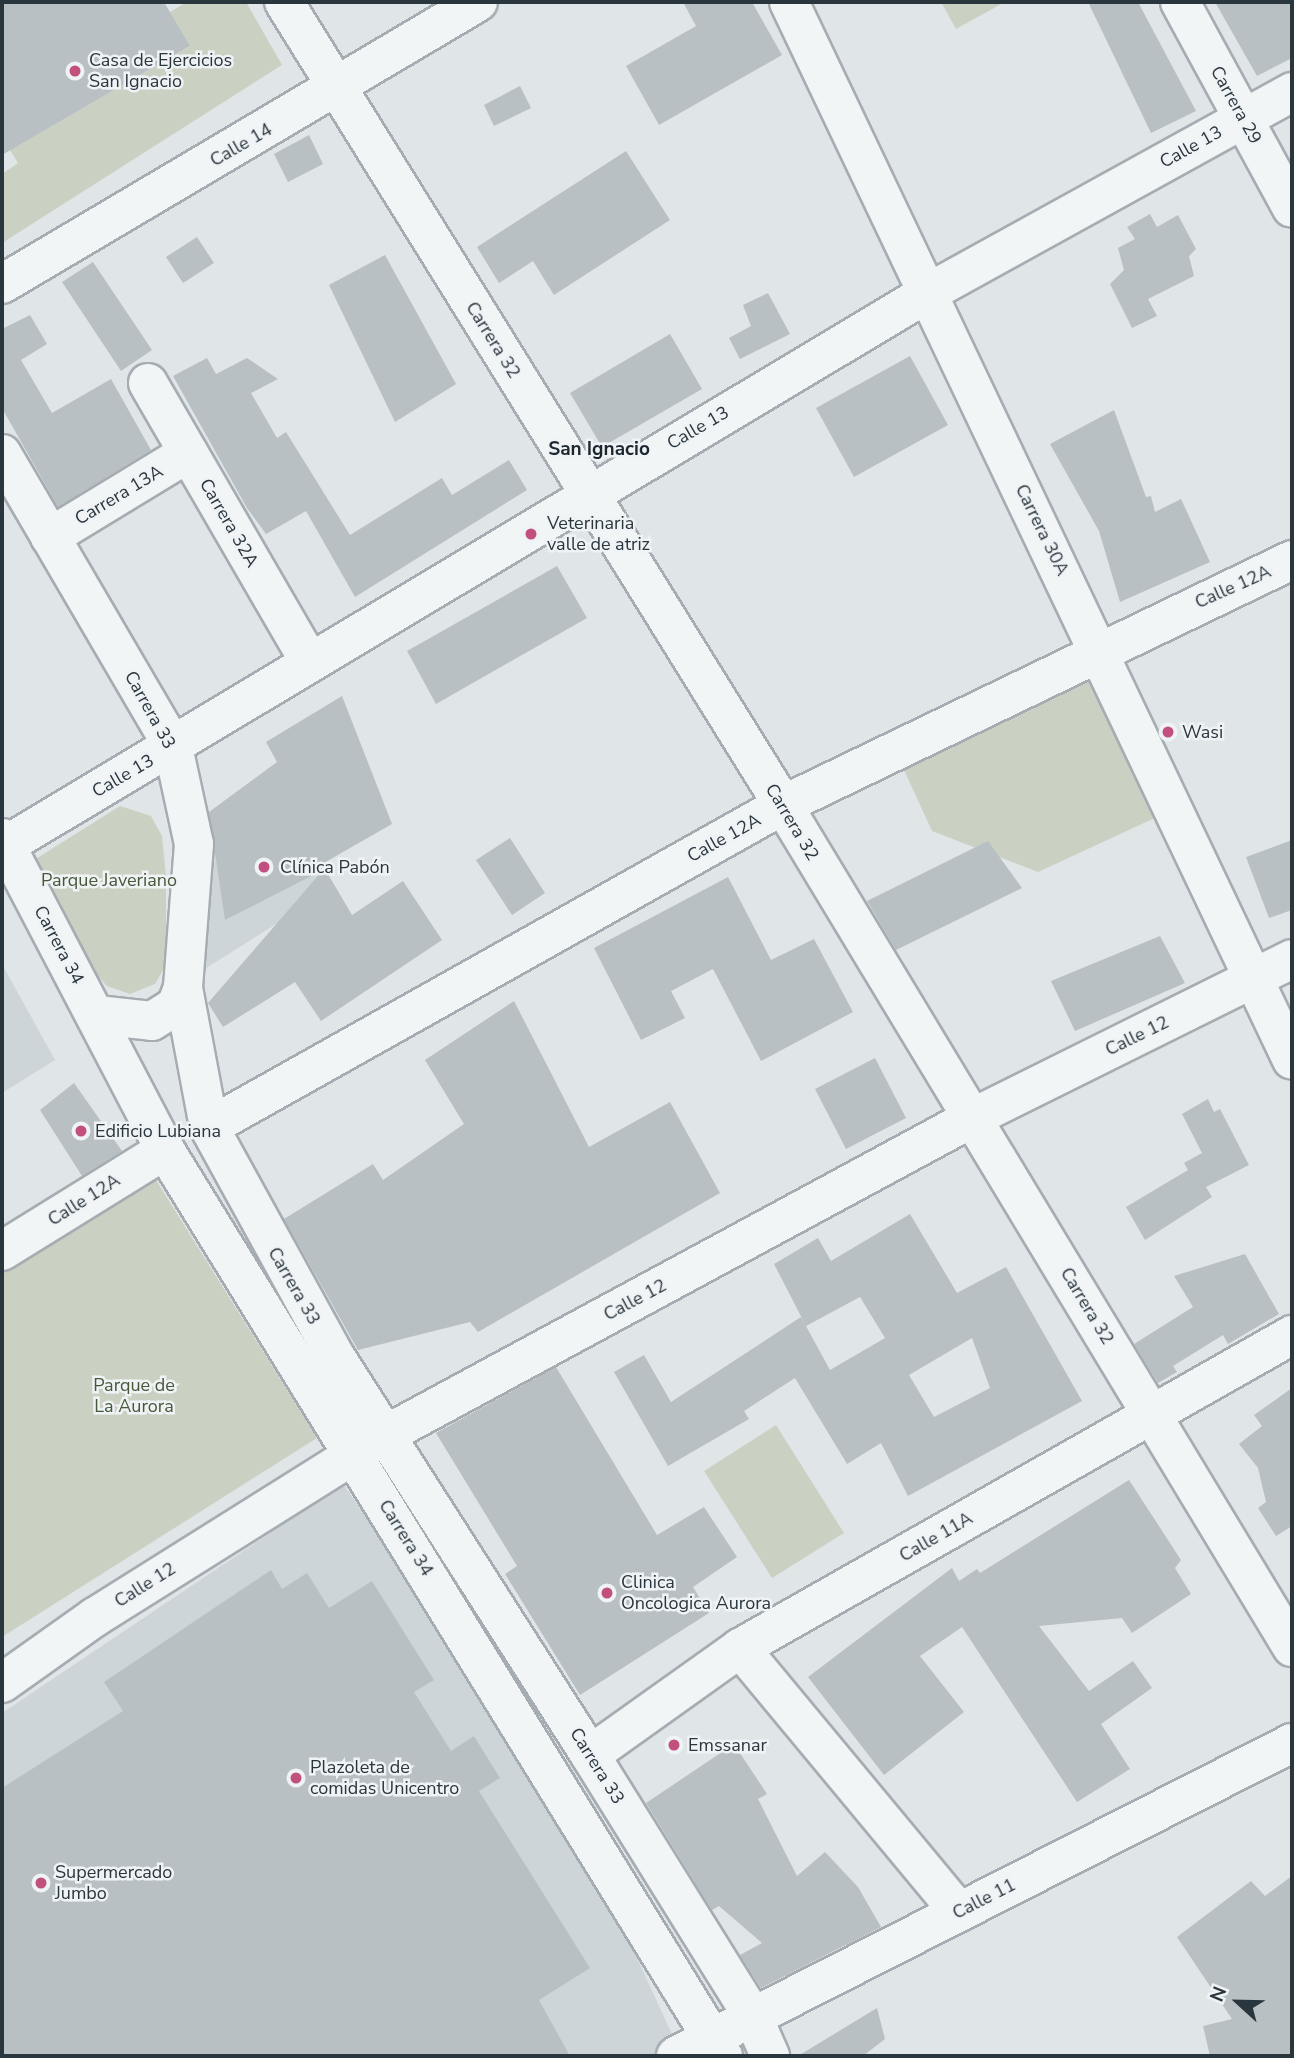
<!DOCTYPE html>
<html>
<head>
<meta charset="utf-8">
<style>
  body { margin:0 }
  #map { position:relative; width:1294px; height:2058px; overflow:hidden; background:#e0e5e8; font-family:"Nunito Sans",sans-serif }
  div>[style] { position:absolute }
  .built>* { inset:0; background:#ced5d9 }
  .green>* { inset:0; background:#cad1c2 }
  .building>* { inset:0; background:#b8c0c4 }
  .roads { filter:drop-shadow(2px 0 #a6adb2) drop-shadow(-2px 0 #a6adb2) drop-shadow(0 2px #a6adb2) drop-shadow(0 -2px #a6adb2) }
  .minor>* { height:38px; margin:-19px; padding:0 19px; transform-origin:19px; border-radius:19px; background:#f2f5f6 }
  .dots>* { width:19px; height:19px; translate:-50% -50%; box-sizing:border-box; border:4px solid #eff3f5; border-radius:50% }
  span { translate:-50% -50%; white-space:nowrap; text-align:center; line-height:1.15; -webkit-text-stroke:5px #eff3f5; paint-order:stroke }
  .poi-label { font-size:18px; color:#2a363e }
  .left { translate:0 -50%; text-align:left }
  .street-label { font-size:18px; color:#2a363e }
  .park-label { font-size:18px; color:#475839 }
  .neighbourhood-label { font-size:19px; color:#1c272f; font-weight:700 }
  .frame { position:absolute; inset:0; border:4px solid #2a363e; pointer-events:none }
  .north { position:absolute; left:1203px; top:1967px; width:70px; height:70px; -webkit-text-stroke:5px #eff3f5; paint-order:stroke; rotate:292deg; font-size:19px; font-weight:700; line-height:28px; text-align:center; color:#2a363e }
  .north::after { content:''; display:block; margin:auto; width:24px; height:32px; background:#2a363e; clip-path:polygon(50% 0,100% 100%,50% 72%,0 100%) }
</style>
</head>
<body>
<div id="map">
  <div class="built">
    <div style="clip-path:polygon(269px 768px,335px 887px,203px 970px,199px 854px,217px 843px,203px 817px)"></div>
    <div style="clip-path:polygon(2px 964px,55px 1060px,2px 1093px)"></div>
    <div style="clip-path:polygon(343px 1484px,466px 1662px,631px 1945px,682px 2056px,2px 2056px,2px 1713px)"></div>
  </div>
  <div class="green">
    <div style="clip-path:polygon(187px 2px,246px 2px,282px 65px,2px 243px,2px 174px,18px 163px,10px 150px,189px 47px,170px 12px)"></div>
    <div style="clip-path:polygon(941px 2px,1005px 2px,956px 29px)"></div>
    <div style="clip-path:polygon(1089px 671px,1157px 817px,1038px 872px,932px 831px,899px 759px)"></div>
    <div style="clip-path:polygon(120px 806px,151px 816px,162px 836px,166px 876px,166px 965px,155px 984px,130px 994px,107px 986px,90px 967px,34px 860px)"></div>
    <div style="clip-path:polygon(154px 1177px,317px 1438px,2px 1637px,2px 1273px)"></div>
    <div style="clip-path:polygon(776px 1425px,844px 1533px,772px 1578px,704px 1471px)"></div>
  </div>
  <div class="building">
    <div style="clip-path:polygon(2px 2px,164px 2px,190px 46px,2px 155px)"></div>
    <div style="clip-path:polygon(683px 2px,752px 2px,782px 55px,659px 125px,626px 66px,696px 26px)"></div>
    <div style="clip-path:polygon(1088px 2px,1138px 2px,1196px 111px,1151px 133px)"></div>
    <div style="clip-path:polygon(1215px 2px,1292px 2px,1292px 58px,1257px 76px)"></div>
    <div style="clip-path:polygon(520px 86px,531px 108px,494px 126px,484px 105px)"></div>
    <div style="clip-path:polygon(309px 135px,323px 164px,288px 182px,274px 154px)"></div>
    <div style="clip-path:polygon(626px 151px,670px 220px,554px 295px,533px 261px,499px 283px,477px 247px)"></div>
    <div style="clip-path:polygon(1150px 214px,1157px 227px,1178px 215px,1196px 249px,1189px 256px,1194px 276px,1148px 299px,1157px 316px,1132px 328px,1110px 284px,1124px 270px,1118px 248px,1135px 239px,1127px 227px)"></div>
    <div style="clip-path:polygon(197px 237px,214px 263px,183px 283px,166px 257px)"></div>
    <div style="clip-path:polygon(385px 255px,456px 384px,395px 422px,329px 285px)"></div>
    <div style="clip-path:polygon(93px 262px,152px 350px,121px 371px,62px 282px)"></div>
    <div style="clip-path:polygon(768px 293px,790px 334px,740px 359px,729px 338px,751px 326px,743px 305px)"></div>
    <div style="clip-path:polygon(30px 315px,47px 344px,21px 360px,52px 413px,111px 379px,151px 450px,58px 507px,2px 408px,2px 329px)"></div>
    <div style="clip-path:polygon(670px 334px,702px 389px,602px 447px,570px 393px)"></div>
    <div style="clip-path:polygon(910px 356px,948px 425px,854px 477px,816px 408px)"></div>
    <div style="clip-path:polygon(207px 358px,216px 374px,247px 358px,278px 379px,251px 393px,277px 438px,286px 432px,350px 535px,442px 478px,452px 495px,509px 460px,527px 490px,355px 597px,306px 511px,266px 534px,247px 508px,173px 376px)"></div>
    <div style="clip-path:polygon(1114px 410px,1146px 497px,1151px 496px,1155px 512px,1181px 499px,1210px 562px,1120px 602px,1099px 531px,1050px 444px)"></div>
    <div style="clip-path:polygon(557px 566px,587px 618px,436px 704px,407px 651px)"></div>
    <div style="clip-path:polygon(342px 696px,392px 824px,322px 864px,352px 915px,403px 881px,442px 940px,321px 1021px,295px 982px,223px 1027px,208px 1003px,323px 870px,225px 920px,209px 812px,277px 762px,266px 742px)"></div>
    <div style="clip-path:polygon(510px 838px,545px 893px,512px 915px,476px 860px)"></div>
    <div style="clip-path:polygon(1292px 840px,1292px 910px,1269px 918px,1246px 857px)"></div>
    <div style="clip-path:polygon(988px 841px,1022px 888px,896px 950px,867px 901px)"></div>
    <div style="clip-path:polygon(728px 877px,771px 960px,814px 939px,853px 1012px,761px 1061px,713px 969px,671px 991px,685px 1018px,641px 1040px,594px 948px)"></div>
    <div style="clip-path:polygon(1160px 936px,1185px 983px,1075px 1031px,1051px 981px)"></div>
    <div style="clip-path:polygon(514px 1001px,589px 1147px,670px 1102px,720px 1193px,478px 1332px,470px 1322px,358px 1350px,284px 1219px,373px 1164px,383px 1180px,464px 1124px,425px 1060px)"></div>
    <div style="clip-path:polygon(875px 1058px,906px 1118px,846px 1149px,815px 1089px)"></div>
    <div style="clip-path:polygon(74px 1083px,122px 1151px,82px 1176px,40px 1110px)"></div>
    <div style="clip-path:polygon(1208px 1099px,1214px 1112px,1220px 1109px,1249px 1165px,1206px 1187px,1212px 1197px,1145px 1240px,1126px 1207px,1188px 1170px,1184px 1163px,1202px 1153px,1182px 1114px)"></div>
    <div style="clip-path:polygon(evenodd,910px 1214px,957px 1293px,1006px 1267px,1082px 1401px,908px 1496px,881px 1443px,847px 1464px,795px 1378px,744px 1411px,749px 1419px,668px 1466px,614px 1372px,644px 1355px,671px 1402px,801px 1317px,806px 1326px,774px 1264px,818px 1238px,831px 1261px,910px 1214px,860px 1297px,885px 1338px,830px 1370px,806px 1326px,860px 1297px,910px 1214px,972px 1338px,990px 1388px,934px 1417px,909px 1375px,972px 1338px)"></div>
    <div style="clip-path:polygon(1245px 1254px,1279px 1314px,1228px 1344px,1223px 1335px,1173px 1366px,1177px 1372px,1158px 1383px,1134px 1344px,1193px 1307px,1174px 1276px)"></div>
    <div style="clip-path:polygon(556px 1367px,657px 1535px,704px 1507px,737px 1557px,693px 1587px,709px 1613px,580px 1695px,505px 1574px,517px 1566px,436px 1433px)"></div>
    <div style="clip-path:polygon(1292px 1388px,1292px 1526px,1276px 1536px,1258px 1508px,1266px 1502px,1258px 1468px,1239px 1444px,1262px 1426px,1254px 1415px)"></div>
    <div style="clip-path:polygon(1129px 1480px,1181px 1560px,1175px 1568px,1191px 1594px,1132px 1633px,1122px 1618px,1039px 1626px,1089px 1691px,1133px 1661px,1152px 1688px,1101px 1724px,1130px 1769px,1077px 1802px,962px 1627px,920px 1656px,964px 1712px,884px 1775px,808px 1677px,952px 1568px,959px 1581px,977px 1569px,980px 1573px)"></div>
    <div style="clip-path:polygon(271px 1570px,282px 1589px,307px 1573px,329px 1608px,372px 1581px,434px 1680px,414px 1692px,451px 1751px,474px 1736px,500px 1778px,479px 1791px,590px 1968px,539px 2000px,570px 2056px,2px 2056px,2px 1788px,123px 1711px,104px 1682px)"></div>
    <div style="clip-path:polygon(734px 1744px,767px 1794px,758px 1799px,797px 1876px,825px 1852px,858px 1887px,881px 1927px,761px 1988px,740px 1955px,762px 1943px,719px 1906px,712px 1910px,646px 1803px)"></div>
    <div style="clip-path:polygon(1292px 1876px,1292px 2056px,1210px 2056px,1203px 2026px,1232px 2019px,1177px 1937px,1251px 1881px,1265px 1896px)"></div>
    <div style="clip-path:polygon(877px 2008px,885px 2039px,863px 2056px,798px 2056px)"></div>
  </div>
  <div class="roads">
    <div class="minor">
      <div style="left:284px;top:2px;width:945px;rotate:58.14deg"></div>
      <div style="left:783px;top:805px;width:984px;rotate:58.85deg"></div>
      <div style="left:789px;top:2px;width:1171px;rotate:64.57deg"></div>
      <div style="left:1180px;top:2px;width:234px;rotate:61.5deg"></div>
      <div style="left:2px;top:284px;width:553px;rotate:-30.64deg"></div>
      <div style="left:148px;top:383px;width:323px;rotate:59.9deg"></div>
      <div style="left:2px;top:454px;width:339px;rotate:59.7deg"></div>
      <div style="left:173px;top:747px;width:99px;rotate:77.8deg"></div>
      <div style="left:194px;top:844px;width:144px;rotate:94.4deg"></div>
      <div style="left:183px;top:988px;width:141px;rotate:79.4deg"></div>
      <div style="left:209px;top:1127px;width:258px;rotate:61.2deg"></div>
      <div style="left:333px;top:1353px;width:477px;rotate:57.4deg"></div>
      <div style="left:590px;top:1755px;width:309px;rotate:58.1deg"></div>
      <div style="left:753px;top:2017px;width:43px;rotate:66.4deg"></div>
      <div style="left:50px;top:537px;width:162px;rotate:-31.3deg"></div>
      <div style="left:2px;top:838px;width:352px;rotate:62.4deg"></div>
      <div style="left:165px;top:1150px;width:1064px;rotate:58.37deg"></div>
      <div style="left:6px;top:845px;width:1072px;rotate:-30.92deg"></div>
      <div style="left:926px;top:294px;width:418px;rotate:-28.9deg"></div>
      <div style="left:97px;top:1015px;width:55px;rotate:6.2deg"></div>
      <div style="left:152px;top:1021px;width:28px;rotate:-32deg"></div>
      <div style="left:176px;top:1006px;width:19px;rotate:-69deg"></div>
      <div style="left:209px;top:1127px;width:658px;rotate:-29.29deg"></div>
      <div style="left:783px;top:805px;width:565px;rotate:-25.7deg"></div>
      <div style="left:2px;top:1251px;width:192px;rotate:-31.8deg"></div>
      <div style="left:740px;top:1648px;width:343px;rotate:50.3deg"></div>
      <div style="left:2px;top:1683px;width:114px;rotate:-35.4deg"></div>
      <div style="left:95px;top:1617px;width:342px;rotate:-32.1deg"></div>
      <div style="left:385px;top:1435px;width:667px;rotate:-28.37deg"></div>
      <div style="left:972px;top:1118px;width:357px;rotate:-26.4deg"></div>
      <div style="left:590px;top:1755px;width:184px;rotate:-35.5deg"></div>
      <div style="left:740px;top:1648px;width:635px;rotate:-29.55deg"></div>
      <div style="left:676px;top:2056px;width:691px;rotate:-26.94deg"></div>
    </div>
  </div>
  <div class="dots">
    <div style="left:75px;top:71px;background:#c2507f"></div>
    <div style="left:531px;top:534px;background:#c2507f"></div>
    <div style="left:1168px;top:732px;background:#c2507f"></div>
    <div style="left:264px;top:867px;background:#c2507f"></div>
    <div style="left:81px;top:1131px;background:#c2507f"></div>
    <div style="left:607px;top:1593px;background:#c2507f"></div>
    <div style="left:674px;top:1745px;background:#c2507f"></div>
    <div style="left:296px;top:1778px;background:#c2507f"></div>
    <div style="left:41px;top:1883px;background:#c2507f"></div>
  </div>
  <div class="poi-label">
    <span class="left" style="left:89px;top:71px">Casa de Ejercicios<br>San Ignacio</span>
    <span class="left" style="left:547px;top:534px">Veterinaria<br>valle de atriz</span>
    <span class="left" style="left:1182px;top:732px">Wasi</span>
    <span class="left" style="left:280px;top:867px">Clínica Pabón</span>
    <span class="left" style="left:95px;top:1131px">Edificio Lubiana</span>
    <span class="left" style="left:621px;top:1593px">Clinica<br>Oncologica Aurora</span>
    <span class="left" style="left:688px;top:1745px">Emssanar</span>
    <span class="left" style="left:310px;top:1778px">Plazoleta de<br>comidas Unicentro</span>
    <span class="left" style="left:55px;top:1883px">Supermercado<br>Jumbo</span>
  </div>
  <div class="street-label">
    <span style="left:1236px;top:105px;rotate:61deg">Carrera 29</span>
    <span style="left:241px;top:145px;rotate:-30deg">Calle 14</span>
    <span style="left:1191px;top:147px;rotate:-29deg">Calle 13</span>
    <span style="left:493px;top:340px;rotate:58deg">Carrera 32</span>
    <span style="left:698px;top:428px;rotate:-30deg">Calle 13</span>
    <span style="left:119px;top:495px;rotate:-31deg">Carrera 13A</span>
    <span style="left:229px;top:523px;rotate:60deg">Carrera 32A</span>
    <span style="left:1042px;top:530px;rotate:64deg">Carrera 30A</span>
    <span style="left:1233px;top:587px;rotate:-24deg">Calle 12A</span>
    <span style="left:150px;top:710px;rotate:61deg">Carrera 33</span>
    <span style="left:123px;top:776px;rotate:-30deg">Calle 13</span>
    <span style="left:792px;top:822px;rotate:59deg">Carrera 32</span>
    <span style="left:724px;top:838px;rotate:-29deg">Calle 12A</span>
    <span style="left:59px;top:945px;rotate:62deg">Carrera 34</span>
    <span style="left:1137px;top:1036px;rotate:-26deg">Calle 12</span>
    <span style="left:84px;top:1200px;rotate:-32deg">Calle 12A</span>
    <span style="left:294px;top:1286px;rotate:60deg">Carrera 33</span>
    <span style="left:635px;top:1300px;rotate:-28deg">Calle 12</span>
    <span style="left:1087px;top:1306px;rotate:59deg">Carrera 32</span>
    <span style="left:936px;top:1537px;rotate:-30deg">Calle 11A</span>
    <span style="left:406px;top:1538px;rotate:58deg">Carrera 34</span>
    <span style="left:145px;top:1585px;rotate:-32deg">Calle 12</span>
    <span style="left:597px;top:1766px;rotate:58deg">Carrera 33</span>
    <span style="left:984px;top:1899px;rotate:-27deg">Calle 11</span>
  </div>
  <div class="park-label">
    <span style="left:109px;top:880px">Parque Javeriano</span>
    <span style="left:134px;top:1396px">Parque de<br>La Aurora</span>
  </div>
  <div class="neighbourhood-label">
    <span style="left:599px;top:450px">San Ignacio</span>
  </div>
  <div class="frame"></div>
  <div class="north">N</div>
</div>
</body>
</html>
